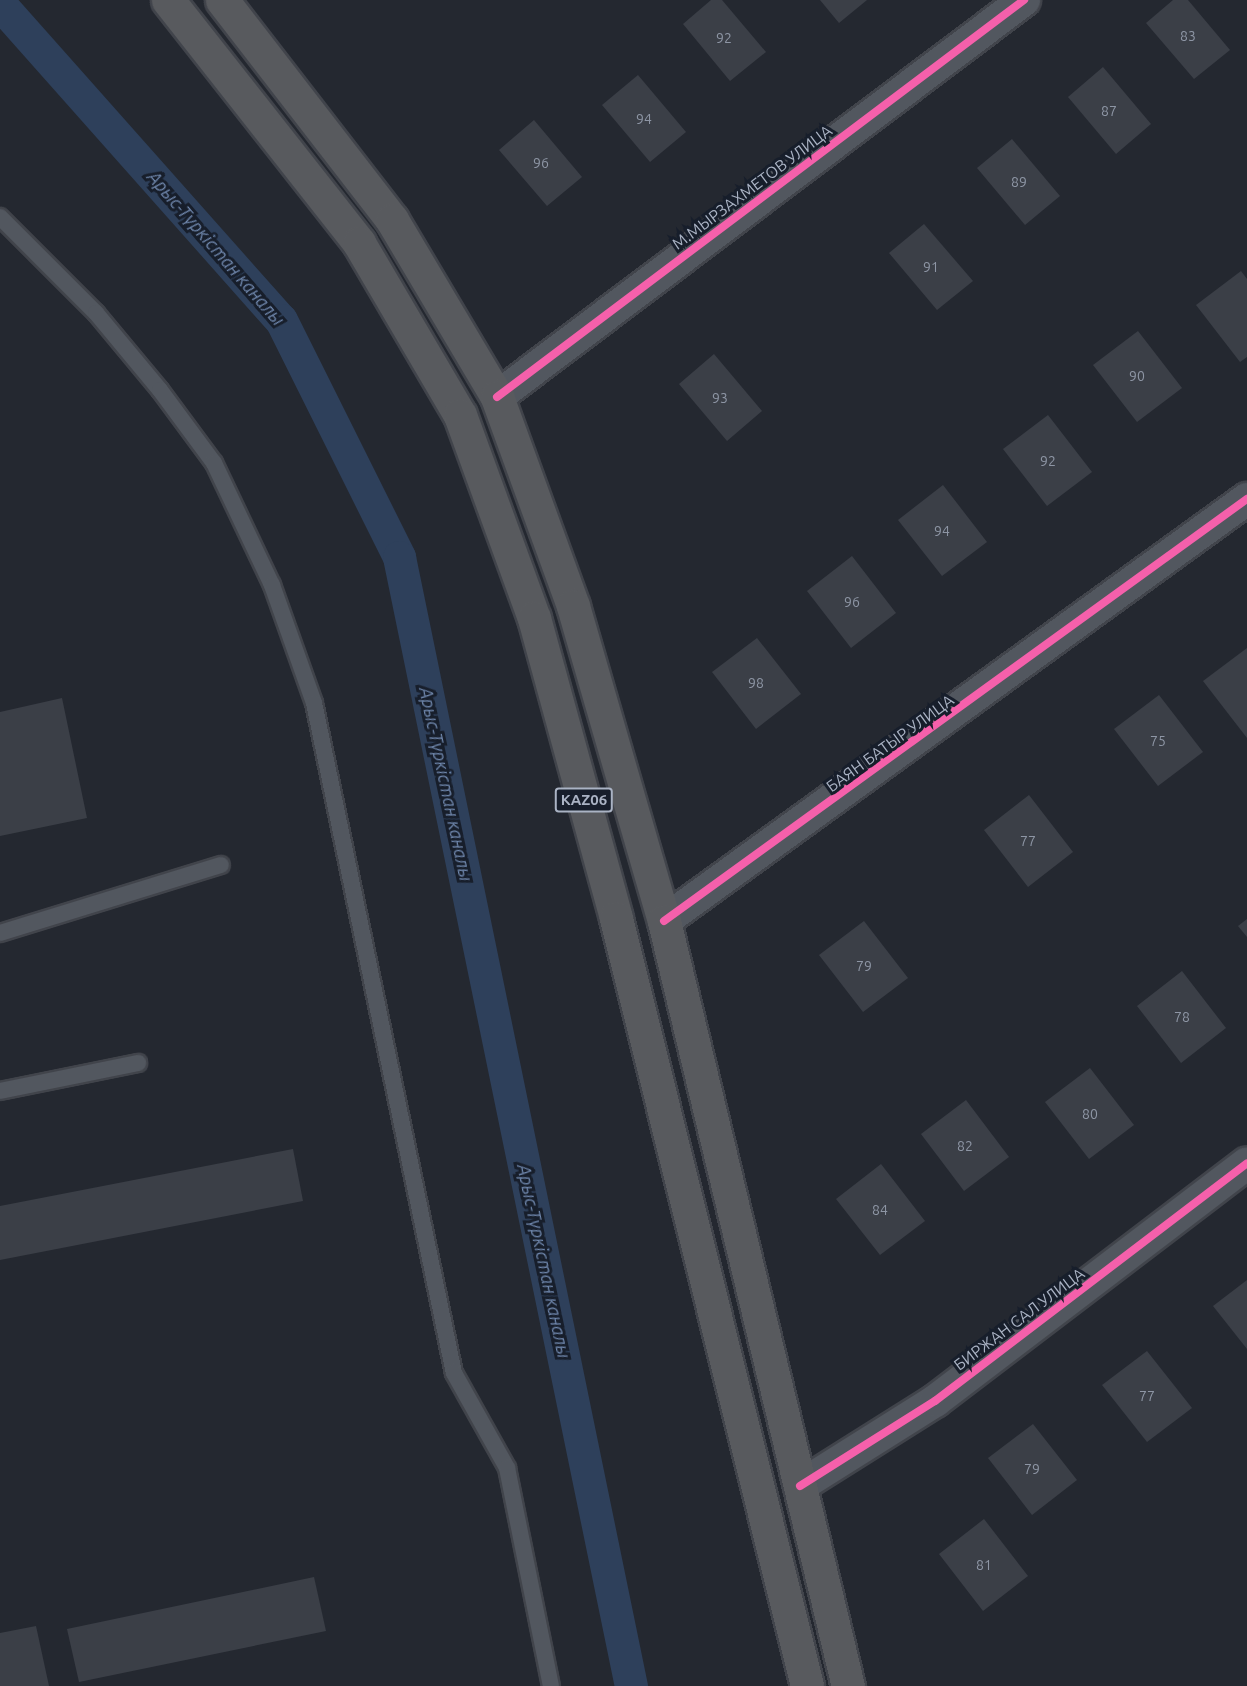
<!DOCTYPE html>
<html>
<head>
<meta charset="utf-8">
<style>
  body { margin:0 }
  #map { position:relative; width:1247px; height:1686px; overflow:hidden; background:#242830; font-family:Ubuntu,sans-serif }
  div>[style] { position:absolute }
  .canal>* { height:33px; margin:-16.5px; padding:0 16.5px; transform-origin:16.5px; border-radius:16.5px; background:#2e405b }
  .building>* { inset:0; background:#3b3f47 }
  .roads { filter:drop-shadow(2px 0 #41444b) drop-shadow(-2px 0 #41444b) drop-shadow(0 2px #41444b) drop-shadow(0 -2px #41444b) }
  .lane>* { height:16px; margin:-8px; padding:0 8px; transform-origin:8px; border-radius:8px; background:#52575f }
  .street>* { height:32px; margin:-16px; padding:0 16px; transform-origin:16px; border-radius:16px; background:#52575f }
  .highway>* { height:33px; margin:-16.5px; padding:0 16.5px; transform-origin:16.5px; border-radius:16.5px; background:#585a5e }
  .cycleway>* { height:8px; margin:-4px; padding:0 4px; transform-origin:4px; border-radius:4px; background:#f560ab }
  span { translate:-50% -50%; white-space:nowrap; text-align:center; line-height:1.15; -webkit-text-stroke:6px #171e2b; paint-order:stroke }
  .number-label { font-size:14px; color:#8e96a5 }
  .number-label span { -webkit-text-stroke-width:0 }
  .shield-label span { padding:2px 4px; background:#171e2b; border:2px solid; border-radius:4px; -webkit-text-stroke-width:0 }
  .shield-label { font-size:15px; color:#aab3c4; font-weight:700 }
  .street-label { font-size:16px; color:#aab3c4 }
  .water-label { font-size:18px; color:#7189af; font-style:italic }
</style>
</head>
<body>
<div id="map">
  <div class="canal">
    <div style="left:0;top:4px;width:423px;rotate:48.4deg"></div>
    <div style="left:281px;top:320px;width:265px;rotate:63.5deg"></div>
    <div style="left:399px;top:557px;width:1153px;rotate:78.39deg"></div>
  </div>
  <div class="building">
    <div style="clip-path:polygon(711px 0,722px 0,766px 52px,730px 81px,683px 24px)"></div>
    <div style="clip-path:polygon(820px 0,867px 0,839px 23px)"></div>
    <div style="clip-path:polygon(1173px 0,1188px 0,1230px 50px,1194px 79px,1146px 23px)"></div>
    <div style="clip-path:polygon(1103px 67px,1151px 124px,1116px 154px,1068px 97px)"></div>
    <div style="clip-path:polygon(638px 75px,686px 132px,650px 162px,602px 105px)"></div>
    <div style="clip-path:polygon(534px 120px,582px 177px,547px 206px,499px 150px)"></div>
    <div style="clip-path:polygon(1012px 139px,1060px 196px,1025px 225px,977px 168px)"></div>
    <div style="clip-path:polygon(924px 224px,973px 281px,937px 310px,889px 253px)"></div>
    <div style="clip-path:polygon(1241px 271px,1247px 279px,1247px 357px,1240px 362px,1196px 305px)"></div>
    <div style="clip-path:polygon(1138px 331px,1182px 388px,1137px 422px,1093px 365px)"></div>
    <div style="clip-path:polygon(714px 354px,762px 411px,727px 441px,679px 384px)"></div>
    <div style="clip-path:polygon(1048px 415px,1092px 472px,1047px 506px,1003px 449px)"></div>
    <div style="clip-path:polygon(943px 485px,987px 542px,942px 576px,898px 520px)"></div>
    <div style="clip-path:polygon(852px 556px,896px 613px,851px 648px,807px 591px)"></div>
    <div style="clip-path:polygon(757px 638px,801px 694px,756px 729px,712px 672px)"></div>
    <div style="clip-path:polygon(1247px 648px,1247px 738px,1203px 681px)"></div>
    <div style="clip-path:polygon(1159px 695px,1203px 752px,1158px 786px,1114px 729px)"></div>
    <div style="clip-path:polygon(62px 698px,87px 818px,0 836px,0 712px)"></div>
    <div style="clip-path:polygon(1029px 795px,1073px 852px,1028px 887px,984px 830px)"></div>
    <div style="clip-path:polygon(1247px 919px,1247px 937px,1238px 926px)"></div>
    <div style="clip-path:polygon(864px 921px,908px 978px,863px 1012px,819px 955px)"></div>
    <div style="clip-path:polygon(1182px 971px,1226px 1028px,1181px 1063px,1137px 1006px)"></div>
    <div style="clip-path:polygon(1090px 1068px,1134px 1125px,1089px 1159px,1045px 1102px)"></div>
    <div style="clip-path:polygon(966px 1100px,1009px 1157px,964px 1191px,921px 1134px)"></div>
    <div style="clip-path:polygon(293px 1149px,303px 1201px,0 1260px,0 1206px)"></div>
    <div style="clip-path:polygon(881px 1164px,925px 1221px,880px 1255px,836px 1199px)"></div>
    <div style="clip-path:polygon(1247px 1280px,1247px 1349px,1213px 1306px)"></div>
    <div style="clip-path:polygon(1147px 1351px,1192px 1408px,1147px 1442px,1102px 1385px)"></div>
    <div style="clip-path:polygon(1033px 1424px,1077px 1480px,1032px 1515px,988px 1458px)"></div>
    <div style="clip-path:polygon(984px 1519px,1028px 1576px,983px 1611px,939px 1554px)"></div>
    <div style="clip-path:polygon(314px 1577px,326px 1631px,79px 1682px,67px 1629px)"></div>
    <div style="clip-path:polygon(36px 1626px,49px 1686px,0 1686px,0 1633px)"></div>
  </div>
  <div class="roads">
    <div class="lane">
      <div style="left:0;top:217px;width:136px;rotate:45deg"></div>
      <div style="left:96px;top:313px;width:100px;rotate:50.3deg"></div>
      <div style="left:160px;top:390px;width:91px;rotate:53.5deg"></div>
      <div style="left:214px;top:463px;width:135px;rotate:64.6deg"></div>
      <div style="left:272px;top:585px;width:125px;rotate:70.4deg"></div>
      <div style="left:314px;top:703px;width:684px;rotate:78.2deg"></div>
      <div style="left:454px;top:1373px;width:109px;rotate:60.8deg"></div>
      <div style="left:507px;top:1468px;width:222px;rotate:78.6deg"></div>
      <div style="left:0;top:933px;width:231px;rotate:-17.1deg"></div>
      <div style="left:0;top:1091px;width:141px;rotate:-11.5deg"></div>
    </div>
    <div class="street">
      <div style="left:497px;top:397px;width:660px;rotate:-36.99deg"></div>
      <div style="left:664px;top:921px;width:720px;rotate:-35.9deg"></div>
      <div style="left:800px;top:1486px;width:160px;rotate:-32.2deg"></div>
      <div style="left:935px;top:1401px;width:392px;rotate:-37.3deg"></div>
    </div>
    <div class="highway">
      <div style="left:168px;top:0;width:309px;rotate:51.8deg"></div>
      <div style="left:359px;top:243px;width:199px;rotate:59.6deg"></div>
      <div style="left:460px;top:415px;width:216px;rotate:70deg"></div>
      <div style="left:534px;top:618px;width:311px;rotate:74.7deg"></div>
      <div style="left:616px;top:918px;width:791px;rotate:76.03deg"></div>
      <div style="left:222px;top:0;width:278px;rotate:52.3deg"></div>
      <div style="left:392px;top:220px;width:206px;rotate:59.3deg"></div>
      <div style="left:497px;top:397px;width:222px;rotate:70deg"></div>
      <div style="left:573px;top:606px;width:328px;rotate:73.9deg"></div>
      <div style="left:664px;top:921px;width:787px;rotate:76.48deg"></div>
    </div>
  </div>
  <div class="cycleway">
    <div style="left:497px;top:397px;width:660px;rotate:-36.99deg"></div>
    <div style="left:664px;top:921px;width:720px;rotate:-35.9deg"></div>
    <div style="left:800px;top:1486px;width:160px;rotate:-32.2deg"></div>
    <div style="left:935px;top:1401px;width:392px;rotate:-37.3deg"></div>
  </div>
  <div class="number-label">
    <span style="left:1188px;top:36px">83</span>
    <span style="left:724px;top:38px">92</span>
    <span style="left:1109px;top:111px">87</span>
    <span style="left:644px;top:119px">94</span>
    <span style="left:541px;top:163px">96</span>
    <span style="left:1019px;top:182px">89</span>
    <span style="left:931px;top:267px">91</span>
    <span style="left:1137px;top:376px">90</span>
    <span style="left:720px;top:398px">93</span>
    <span style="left:1048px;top:461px">92</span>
    <span style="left:942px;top:531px">94</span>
    <span style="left:852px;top:602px">96</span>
    <span style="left:756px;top:683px">98</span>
    <span style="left:1158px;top:741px">75</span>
    <span style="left:1028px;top:841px">77</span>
    <span style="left:864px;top:966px">79</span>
    <span style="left:1182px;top:1017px">78</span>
    <span style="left:1090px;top:1114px">80</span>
    <span style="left:965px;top:1146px">82</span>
    <span style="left:880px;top:1210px">84</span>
    <span style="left:1147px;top:1396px">77</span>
    <span style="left:1032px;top:1469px">79</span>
    <span style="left:984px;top:1565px">81</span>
  </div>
  <div class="shield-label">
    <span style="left:584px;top:800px">KАZ06</span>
  </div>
  <div class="street-label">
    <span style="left:752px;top:187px;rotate:-37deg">М.МЫРЗАХМЕТОВ УЛИЦА</span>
    <span style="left:890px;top:743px;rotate:-36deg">БАЯН БАТЫР УЛИЦА</span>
    <span style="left:1019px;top:1319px;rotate:-37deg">БИРЖАН САЛ УЛИЦА</span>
  </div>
  <div class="water-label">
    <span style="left:216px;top:248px;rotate:49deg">Арыс-Түркістан каналы</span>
    <span style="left:446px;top:784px;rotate:78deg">Арыс-Түркістан каналы</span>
    <span style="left:544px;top:1261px;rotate:78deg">Арыс-Түркістан каналы</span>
  </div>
</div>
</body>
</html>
